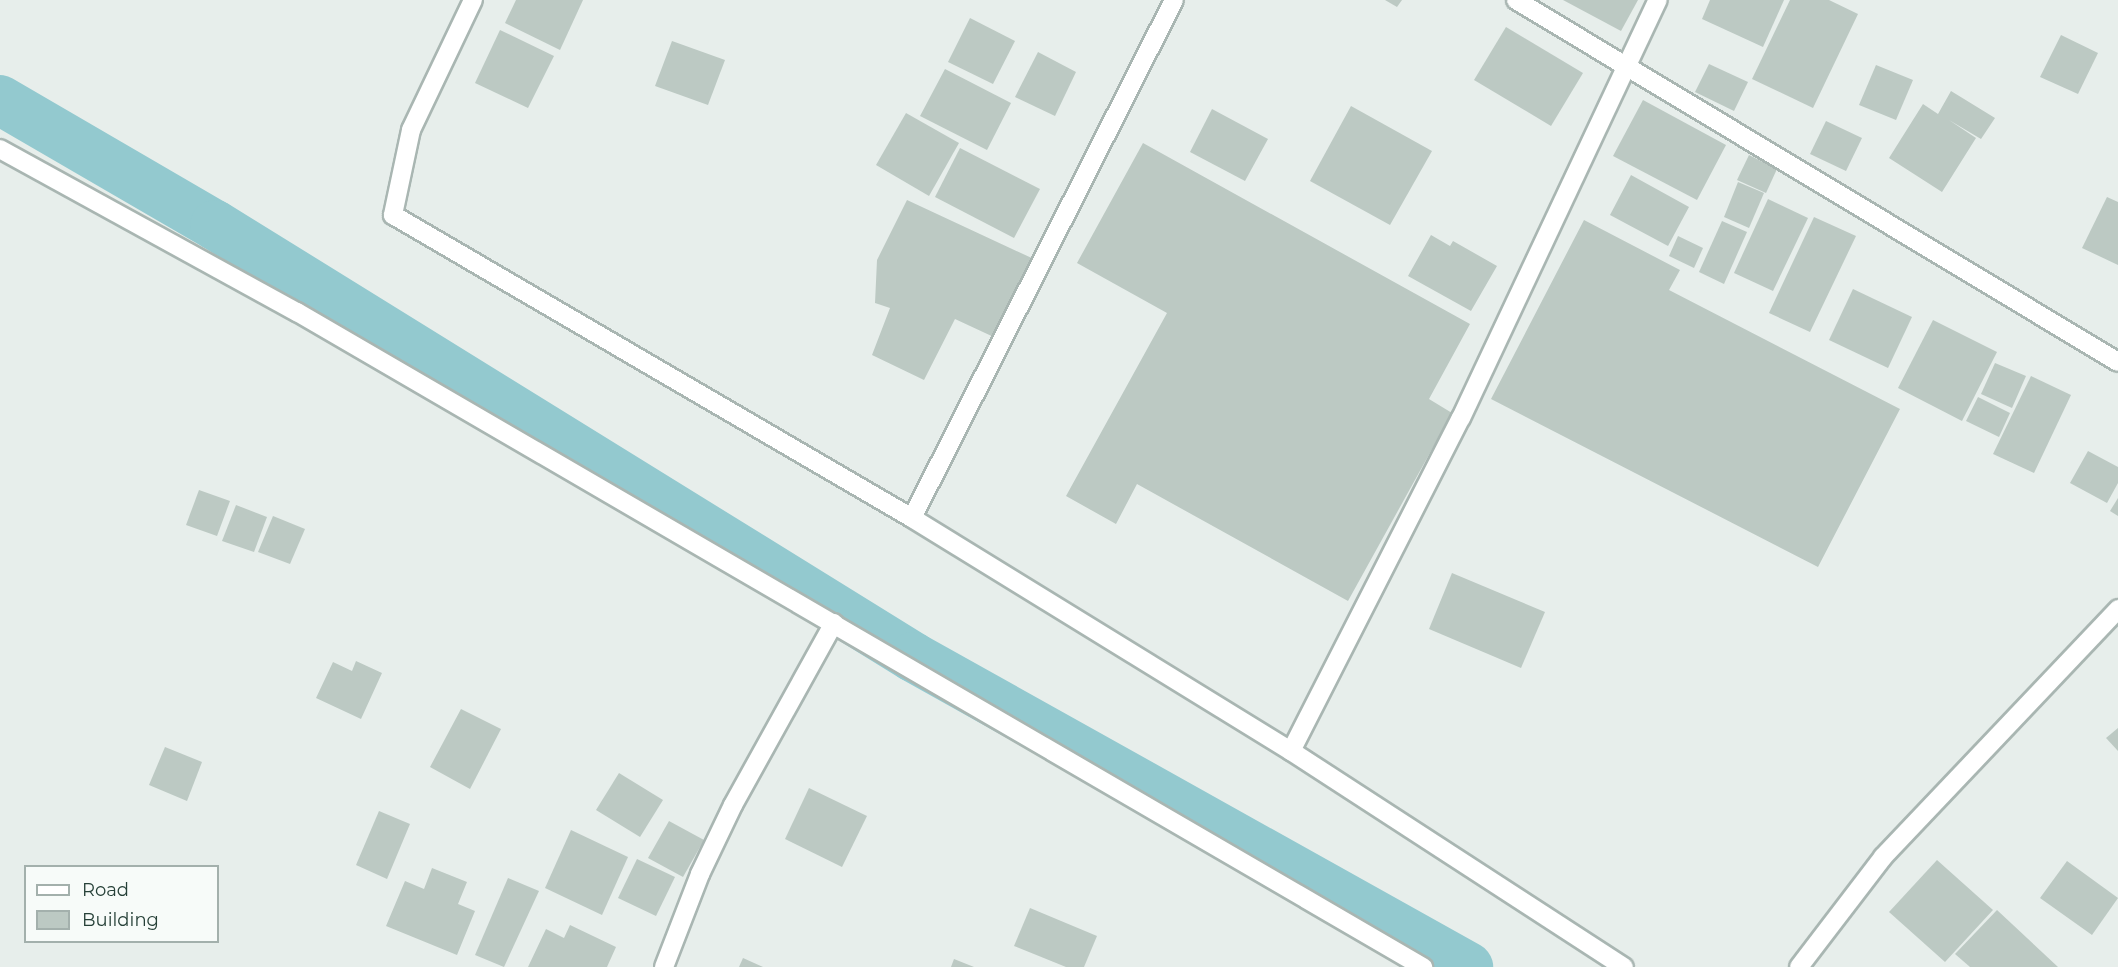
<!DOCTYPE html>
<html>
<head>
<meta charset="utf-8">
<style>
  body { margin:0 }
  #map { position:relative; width:2118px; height:967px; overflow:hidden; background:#e7eeeb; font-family:Montserrat,sans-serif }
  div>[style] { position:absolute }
  .canal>* { height:50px; margin:-25px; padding:0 25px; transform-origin:25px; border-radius:25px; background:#93c9cf }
  .building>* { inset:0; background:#bcc9c3 }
  .roads { filter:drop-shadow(2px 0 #a9b6b2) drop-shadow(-2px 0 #a9b6b2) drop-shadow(0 2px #a9b6b2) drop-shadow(0 -2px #a9b6b2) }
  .street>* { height:18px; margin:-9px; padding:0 9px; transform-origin:9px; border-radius:9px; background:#fff }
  span { translate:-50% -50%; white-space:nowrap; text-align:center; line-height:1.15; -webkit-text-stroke:6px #f7fbf9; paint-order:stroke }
  .legend { position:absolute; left:24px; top:865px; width:195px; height:78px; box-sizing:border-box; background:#f7fbf9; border:2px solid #a3b0ac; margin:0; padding:8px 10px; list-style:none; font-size:18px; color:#264038 }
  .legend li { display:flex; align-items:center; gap:12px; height:30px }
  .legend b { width:30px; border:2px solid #a3b0ac }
</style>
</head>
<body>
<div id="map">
  <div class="canal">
    <div style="left:0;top:100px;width:249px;rotate:30.2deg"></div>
    <div style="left:215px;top:225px;width:821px;rotate:31.75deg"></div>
    <div style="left:913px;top:657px;width:636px;rotate:29.19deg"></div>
  </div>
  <div class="building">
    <div style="clip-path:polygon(516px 0,583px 0,560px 50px,505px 23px)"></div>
    <div style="clip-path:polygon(1385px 0,1402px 0,1397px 7px)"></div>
    <div style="clip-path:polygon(1563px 0,1638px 0,1621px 31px)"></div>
    <div style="clip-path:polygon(1710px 0,1784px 0,1763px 47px,1702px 19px)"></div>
    <div style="clip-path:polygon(1790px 0,1829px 0,1858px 14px,1813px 108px,1752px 79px)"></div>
    <div style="clip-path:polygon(970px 18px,1015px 41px,993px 84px,948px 62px)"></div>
    <div style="clip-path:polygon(1506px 27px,1583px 73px,1551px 126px,1474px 80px)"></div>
    <div style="clip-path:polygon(500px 30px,554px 56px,528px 108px,475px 83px)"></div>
    <div style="clip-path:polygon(2061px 35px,2098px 53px,2078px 94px,2040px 77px)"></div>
    <div style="clip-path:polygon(672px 41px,725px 60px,708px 105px,655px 86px)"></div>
    <div style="clip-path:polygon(1038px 52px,1076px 72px,1055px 116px,1015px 97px)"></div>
    <div style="clip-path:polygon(1709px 64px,1748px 82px,1734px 111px,1695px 92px)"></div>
    <div style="clip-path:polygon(1876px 65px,1913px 80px,1896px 120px,1859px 105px)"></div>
    <div style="clip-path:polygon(945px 69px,1011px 103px,987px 150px,920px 116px)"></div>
    <div style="clip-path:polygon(1951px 91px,1995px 118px,1981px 139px,1949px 120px,1976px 138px,1942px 192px,1889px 158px,1923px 104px,1938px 114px)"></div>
    <div style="clip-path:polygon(1643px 100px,1726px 145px,1697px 200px,1613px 156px)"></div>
    <div style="clip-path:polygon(1351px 106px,1432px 151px,1390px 225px,1310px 181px)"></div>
    <div style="clip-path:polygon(1212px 109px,1268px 139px,1245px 181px,1190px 152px)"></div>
    <div style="clip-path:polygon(906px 113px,959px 143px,929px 196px,876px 165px)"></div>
    <div style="clip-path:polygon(1826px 121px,1862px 138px,1846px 171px,1810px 154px)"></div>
    <div style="clip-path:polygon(1143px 143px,1470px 324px,1429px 399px,1452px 413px,1348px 601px,1137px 484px,1116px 524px,1066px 496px,1167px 313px,1077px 263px)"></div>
    <div style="clip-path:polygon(960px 148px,1040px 189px,1014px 238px,935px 197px)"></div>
    <div style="clip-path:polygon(1749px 155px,1777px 169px,1766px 193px,1737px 180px)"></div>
    <div style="clip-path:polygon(1631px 175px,1689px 207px,1668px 246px,1610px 215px)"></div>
    <div style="clip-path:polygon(1738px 182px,1764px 193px,1749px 228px,1724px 217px)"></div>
    <div style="clip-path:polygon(2107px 197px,2118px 202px,2118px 265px,2082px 248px)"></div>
    <div style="clip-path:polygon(1768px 199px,1808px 218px,1773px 291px,1734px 273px)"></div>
    <div style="clip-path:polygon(907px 200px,1036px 260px,998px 339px,955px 319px,924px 380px,872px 355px,890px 308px,875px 303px,877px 260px)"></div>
    <div style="clip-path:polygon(1814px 217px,1856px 236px,1810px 332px,1769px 313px)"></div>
    <div style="clip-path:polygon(1584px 220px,1680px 270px,1669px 290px,1900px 409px,1818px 567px,1491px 399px)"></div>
    <div style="clip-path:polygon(1722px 221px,1747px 232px,1724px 284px,1699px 272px)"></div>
    <div style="clip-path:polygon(1431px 235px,1450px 246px,1453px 241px,1497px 266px,1471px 311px,1408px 276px)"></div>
    <div style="clip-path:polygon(1678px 236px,1703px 248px,1694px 268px,1669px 256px)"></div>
    <div style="clip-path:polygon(1853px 289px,1912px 317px,1888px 368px,1829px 340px)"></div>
    <div style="clip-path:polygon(1933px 320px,1997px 352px,1962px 421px,1898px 388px)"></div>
    <div style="clip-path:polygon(1995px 363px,2026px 376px,2012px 408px,1981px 394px)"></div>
    <div style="clip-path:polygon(2031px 376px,2071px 395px,2034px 473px,1993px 454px)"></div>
    <div style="clip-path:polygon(1978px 397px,2010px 413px,1999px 437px,1966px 421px)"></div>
    <div style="clip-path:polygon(2088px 451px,2118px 467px,2118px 483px,2107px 503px,2070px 483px)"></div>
    <div style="clip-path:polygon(199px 490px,230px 501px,217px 536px,186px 525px)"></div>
    <div style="clip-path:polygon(2118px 498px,2118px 516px,2110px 511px)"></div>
    <div style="clip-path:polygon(236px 505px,267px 517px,254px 552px,222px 541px)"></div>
    <div style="clip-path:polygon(273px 516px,305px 529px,290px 564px,258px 552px)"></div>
    <div style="clip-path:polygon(1452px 573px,1545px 612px,1521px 668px,1429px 629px)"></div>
    <div style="clip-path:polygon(356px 661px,382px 673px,361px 719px,316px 698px,333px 662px,352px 671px)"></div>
    <div style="clip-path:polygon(461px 709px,501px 729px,470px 789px,430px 767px)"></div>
    <div style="clip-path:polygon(2118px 728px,2118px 751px,2106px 738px)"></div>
    <div style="clip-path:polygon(165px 747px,202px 762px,187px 801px,149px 785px)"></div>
    <div style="clip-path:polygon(619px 773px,663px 800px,640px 837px,596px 810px)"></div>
    <div style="clip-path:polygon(809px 788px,867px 816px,842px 867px,785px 839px)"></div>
    <div style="clip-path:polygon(379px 811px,410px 824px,387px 879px,356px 865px)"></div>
    <div style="clip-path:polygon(669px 821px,704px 840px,683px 877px,648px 858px)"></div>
    <div style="clip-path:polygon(571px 830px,628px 857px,602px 915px,545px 888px)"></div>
    <div style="clip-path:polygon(637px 859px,675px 877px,656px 916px,618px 898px)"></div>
    <div style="clip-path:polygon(1937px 860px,1993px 910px,1945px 962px,1889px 912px)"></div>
    <div style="clip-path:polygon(2067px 861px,2118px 898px,2092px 935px,2040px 898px)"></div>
    <div style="clip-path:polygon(432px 868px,467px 882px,458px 904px,475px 911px,457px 955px,386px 926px,405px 881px,424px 889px)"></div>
    <div style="clip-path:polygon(508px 878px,539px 891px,504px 967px,475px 955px)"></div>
    <div style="clip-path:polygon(1030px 908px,1097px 936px,1084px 967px,1066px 967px,1014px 946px)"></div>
    <div style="clip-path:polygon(1997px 910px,2058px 967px,1970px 967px,1955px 954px)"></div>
    <div style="clip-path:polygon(570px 925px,616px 947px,607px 967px,528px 967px,546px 929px,564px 938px)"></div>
    <div style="clip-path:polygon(743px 958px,763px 967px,739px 967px)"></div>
    <div style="clip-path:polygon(954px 959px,974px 967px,951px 967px)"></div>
  </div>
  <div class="roads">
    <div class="street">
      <div style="left:473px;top:0;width:144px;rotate:115.5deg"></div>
      <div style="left:411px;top:130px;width:87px;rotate:102deg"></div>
      <div style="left:393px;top:215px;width:601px;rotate:30.28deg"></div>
      <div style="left:912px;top:518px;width:445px;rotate:31.6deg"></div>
      <div style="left:1291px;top:751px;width:397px;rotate:33deg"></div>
      <div style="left:1516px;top:0;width:702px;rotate:31.02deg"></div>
      <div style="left:0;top:149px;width:339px;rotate:28.8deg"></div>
      <div style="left:297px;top:312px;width:1303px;rotate:30.19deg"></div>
      <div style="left:912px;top:518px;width:580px;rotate:-63.17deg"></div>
      <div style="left:1291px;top:751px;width:374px;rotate:-63deg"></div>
      <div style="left:1461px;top:418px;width:462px;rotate:-64.8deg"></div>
      <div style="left:664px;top:967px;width:100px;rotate:-68.8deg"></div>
      <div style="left:700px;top:874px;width:76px;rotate:-64.4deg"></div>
      <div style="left:733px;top:805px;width:208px;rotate:-61deg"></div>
      <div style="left:1799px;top:967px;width:138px;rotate:-52.6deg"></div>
      <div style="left:1883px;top:857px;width:342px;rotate:-46.5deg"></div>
    </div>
  </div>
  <ul class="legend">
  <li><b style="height:8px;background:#fff"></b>Road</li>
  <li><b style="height:16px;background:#bcc9c3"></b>Building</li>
  </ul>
</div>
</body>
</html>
